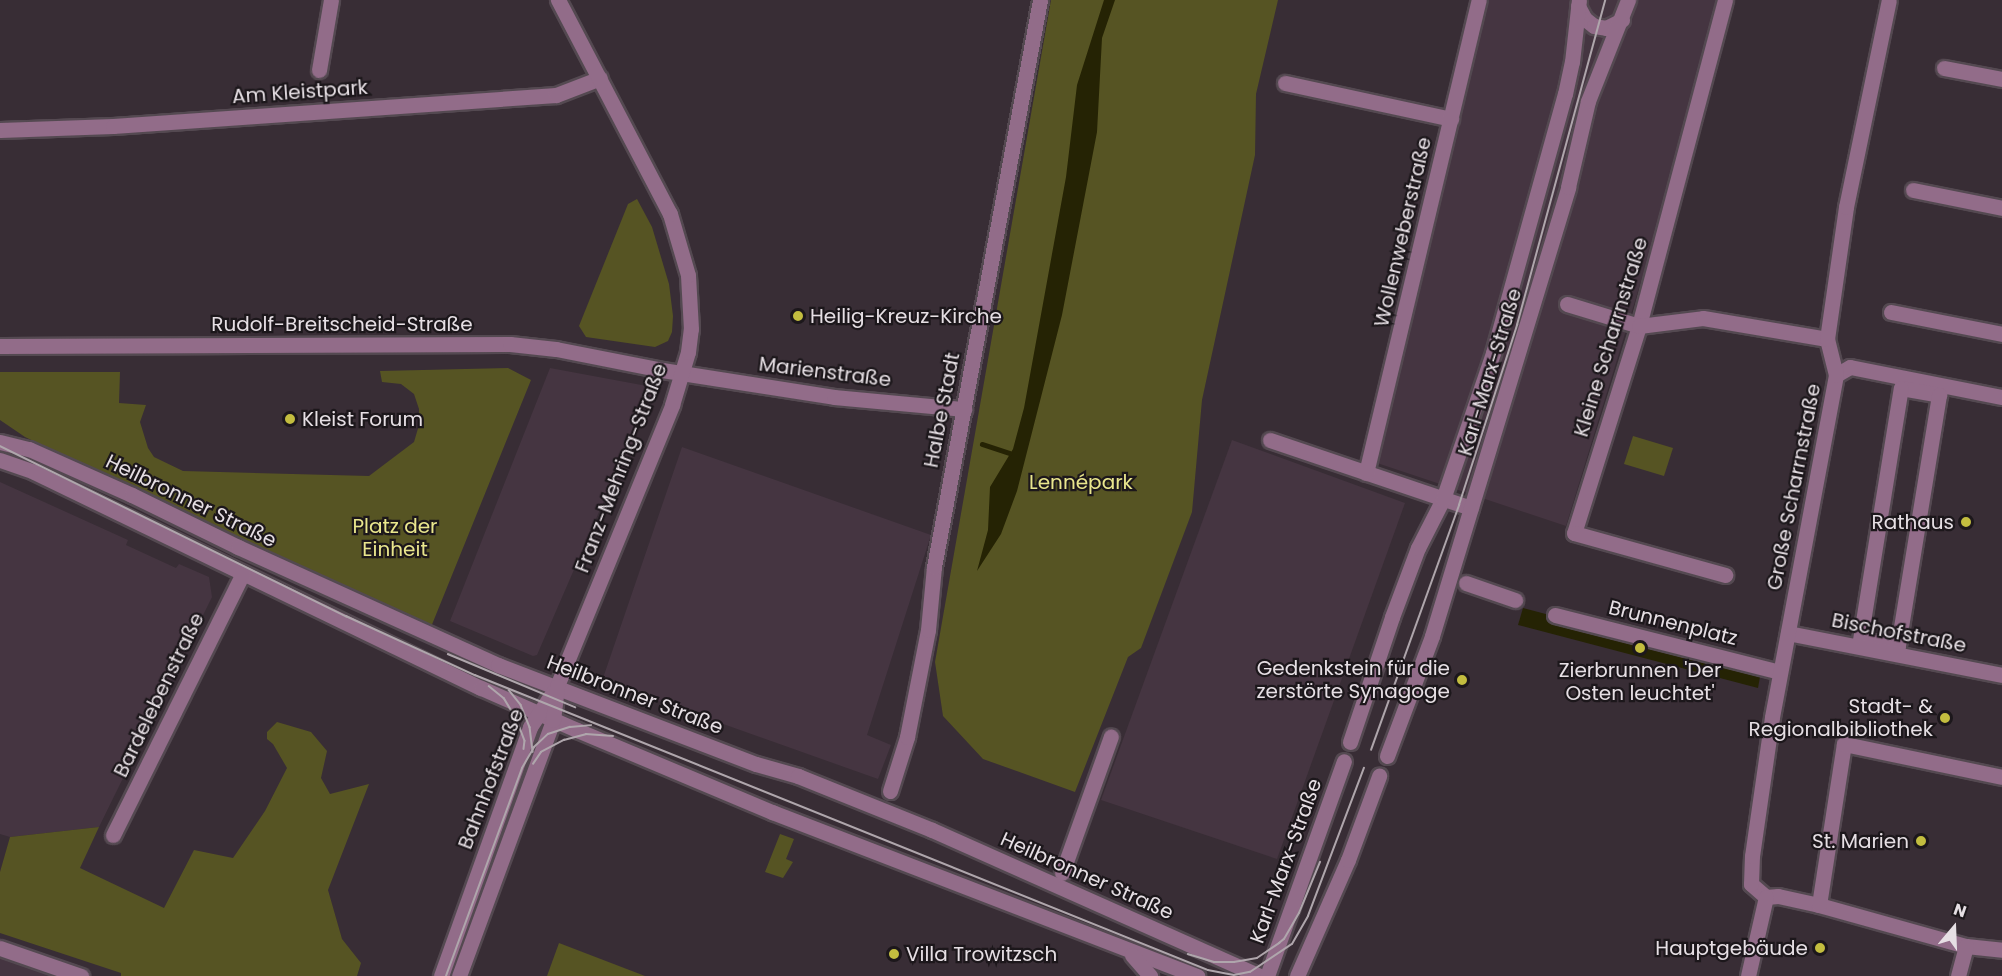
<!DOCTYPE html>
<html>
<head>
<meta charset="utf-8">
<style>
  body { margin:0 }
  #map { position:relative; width:2002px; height:976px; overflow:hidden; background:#382d35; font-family:Poppins,sans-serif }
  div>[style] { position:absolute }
  .built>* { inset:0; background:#453541 }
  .green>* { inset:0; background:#565423 }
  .water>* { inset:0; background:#252304 }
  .stream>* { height:4.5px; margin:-2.25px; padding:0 2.25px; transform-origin:2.25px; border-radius:2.25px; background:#252304 }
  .roads { filter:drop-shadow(2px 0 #544951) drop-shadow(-2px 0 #544951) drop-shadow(0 2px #544951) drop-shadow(0 -2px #544951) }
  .minor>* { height:15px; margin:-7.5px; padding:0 7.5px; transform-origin:7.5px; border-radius:7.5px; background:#926c89 }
  .tram>* { height:1.5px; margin:-0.75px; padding:0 0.75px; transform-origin:0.75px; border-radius:0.75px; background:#afa6ac }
  .dots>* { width:16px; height:16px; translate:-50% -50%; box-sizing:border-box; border:3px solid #1c171b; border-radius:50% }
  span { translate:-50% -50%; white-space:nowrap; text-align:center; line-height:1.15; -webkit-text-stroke:4.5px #1c171b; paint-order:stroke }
  .street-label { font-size:20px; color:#e6dfe4 }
  .poi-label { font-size:20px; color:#e6dfe4 }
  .left { translate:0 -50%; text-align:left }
  .right { translate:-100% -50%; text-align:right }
  .park-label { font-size:20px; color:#e9e68d }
  .north { position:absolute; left:1924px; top:898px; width:60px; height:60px; -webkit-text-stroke:4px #1c171b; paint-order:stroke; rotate:19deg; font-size:16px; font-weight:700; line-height:24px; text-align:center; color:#e6dfe4 }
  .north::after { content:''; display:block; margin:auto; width:21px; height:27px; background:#e6dfe4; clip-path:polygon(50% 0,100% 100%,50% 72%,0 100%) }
</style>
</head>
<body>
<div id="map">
  <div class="built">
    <div style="clip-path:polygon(1489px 0,1716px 0,1666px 200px,1566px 526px,1374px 462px)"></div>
    <div style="clip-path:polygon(550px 368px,647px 386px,652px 393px,611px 499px,605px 498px,537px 655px,533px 656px,450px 621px)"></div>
    <div style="clip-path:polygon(1232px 440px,1405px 503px,1277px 859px,1101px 800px)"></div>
    <div style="clip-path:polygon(682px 447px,931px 535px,867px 735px,891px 745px,878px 779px,602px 681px)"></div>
    <div style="clip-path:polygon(0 482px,128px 540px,126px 545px,176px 568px,179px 564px,209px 577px,212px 597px,99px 827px,10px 837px,0 834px)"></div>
    <div style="clip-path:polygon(0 955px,66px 976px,0 976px)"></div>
  </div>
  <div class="green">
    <div style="clip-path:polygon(1051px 0,1278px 0,1256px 94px,1255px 155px,1202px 400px,1192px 512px,1141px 648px,1128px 657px,1075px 792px,983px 759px,943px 716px,935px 662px)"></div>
    <div style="clip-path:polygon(637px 199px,652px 227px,669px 284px,673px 316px,672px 332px,668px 341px,655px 347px,586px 337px,579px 326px,628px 204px)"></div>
    <div style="clip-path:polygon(508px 368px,531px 380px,431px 627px,274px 557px,25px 437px,0 420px,0 372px,120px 372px,119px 403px,146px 405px,140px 422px,148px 448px,154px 457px,183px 471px,369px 476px,414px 442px,419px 425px,419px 409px,414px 394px,401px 384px,382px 382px,380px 371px)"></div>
    <div style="clip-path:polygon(1633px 436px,1673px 448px,1664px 476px,1624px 464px)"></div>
    <div style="clip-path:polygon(277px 722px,311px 732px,327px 751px,321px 778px,330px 794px,369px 784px,328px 890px,342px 939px,361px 963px,357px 976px,121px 976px,121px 973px,0 933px,0 872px,10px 837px,99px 827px,80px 868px,164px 908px,194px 850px,233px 858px,265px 811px,287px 768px,273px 744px,267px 739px,267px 732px)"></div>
    <div style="clip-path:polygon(780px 834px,794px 839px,786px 859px,793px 862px,783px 878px,765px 872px)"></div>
    <div style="clip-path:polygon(559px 943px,645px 976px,547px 976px)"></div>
  </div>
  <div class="water">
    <div style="clip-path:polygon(1104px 0,1115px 0,1102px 38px,1097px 132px,1062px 315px,1017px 491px,1001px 534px,977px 571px,988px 530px,990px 487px,1013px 449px,1024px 408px,1066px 177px,1077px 85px)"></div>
    <div style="clip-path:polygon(1523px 608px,1761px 671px,1758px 688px,1518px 625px)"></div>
  </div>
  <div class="stream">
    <div style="left:982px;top:444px;width:29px;rotate:18deg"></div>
  </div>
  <div class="roads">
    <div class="minor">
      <div style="left:1725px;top:0;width:337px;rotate:104.8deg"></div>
      <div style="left:1639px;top:326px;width:217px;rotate:107.4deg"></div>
      <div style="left:1574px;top:533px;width:157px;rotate:15.5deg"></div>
      <div style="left:1578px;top:6px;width:15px;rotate:62deg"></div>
      <div style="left:1585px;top:19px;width:11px;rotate:38deg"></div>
      <div style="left:1594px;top:26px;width:12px;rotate:9deg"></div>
      <div style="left:1606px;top:28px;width:18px;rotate:-27deg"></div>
      <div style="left:1944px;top:68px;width:59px;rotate:10.7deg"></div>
      <div style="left:319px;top:70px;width:71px;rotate:-80.3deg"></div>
      <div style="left:1285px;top:83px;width:170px;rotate:12.2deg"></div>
      <div style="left:0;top:130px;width:113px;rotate:-2deg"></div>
      <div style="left:113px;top:126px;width:444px;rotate:-4deg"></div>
      <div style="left:556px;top:95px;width:47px;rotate:-21.1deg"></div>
      <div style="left:1913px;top:190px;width:91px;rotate:11.4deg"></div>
      <div style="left:1567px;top:304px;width:75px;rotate:17deg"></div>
      <div style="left:1639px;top:326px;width:64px;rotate:-7.1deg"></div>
      <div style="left:1703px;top:318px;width:126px;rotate:9.6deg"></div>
      <div style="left:1891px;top:312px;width:113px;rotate:11.2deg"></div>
      <div style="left:0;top:346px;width:510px;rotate:-0.22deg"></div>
      <div style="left:510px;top:344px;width:46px;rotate:6.2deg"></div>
      <div style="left:556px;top:349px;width:108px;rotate:11.2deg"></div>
      <div style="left:662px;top:370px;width:174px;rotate:8.9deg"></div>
      <div style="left:834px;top:397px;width:131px;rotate:5.3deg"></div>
      <div style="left:1836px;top:375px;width:16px;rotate:-30deg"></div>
      <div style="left:1850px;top:367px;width:155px;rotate:11.2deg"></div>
      <div style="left:1901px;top:388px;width:39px;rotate:10deg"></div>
      <div style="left:1939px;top:395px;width:254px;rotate:99.3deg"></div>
      <div style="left:1898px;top:646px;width:38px;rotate:-171deg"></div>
      <div style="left:1860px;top:640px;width:255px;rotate:-80.8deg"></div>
      <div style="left:1270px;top:440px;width:212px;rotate:18.7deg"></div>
      <div style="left:0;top:442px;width:30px;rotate:14deg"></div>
      <div style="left:29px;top:449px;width:113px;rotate:24.1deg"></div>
      <div style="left:132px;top:495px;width:118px;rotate:26.1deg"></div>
      <div style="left:238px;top:547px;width:286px;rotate:24.4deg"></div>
      <div style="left:498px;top:665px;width:276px;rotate:21deg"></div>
      <div style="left:756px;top:764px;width:44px;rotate:15.9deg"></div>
      <div style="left:798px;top:776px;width:144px;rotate:21.9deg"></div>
      <div style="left:932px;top:830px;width:359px;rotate:24deg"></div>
      <div style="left:0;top:460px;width:36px;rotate:19deg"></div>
      <div style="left:34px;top:472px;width:496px;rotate:25.8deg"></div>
      <div style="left:481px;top:688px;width:105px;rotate:23.6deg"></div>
      <div style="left:577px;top:730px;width:212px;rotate:22.8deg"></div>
      <div style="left:772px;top:812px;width:456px;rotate:21.1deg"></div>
      <div style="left:1366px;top:473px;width:486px;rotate:-76.6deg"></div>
      <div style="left:1466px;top:583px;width:52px;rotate:19.1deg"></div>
      <div style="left:1555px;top:615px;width:232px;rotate:14.2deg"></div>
      <div style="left:1788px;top:633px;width:218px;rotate:11.1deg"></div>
      <div style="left:1350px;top:742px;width:132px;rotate:-71.4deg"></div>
      <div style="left:1392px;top:617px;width:74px;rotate:-69.4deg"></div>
      <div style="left:1418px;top:548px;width:55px;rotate:-63deg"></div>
      <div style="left:1443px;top:499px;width:154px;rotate:-71.1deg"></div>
      <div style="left:1493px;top:353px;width:269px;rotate:-74.5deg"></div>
      <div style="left:1565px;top:94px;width:33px;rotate:-78deg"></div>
      <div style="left:1572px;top:62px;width:62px;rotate:-83.6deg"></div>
      <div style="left:1387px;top:756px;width:128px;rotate:-69.4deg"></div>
      <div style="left:1432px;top:636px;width:469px;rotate:-73.1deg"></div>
      <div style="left:1568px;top:187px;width:88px;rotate:-76.9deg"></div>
      <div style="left:1588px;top:101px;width:109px;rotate:-68.4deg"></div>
      <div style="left:890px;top:791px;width:57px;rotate:-72.5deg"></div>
      <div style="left:907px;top:737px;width:109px;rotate:-78.9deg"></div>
      <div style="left:928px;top:630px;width:63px;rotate:-84.6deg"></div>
      <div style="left:934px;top:567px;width:577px;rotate:-79.41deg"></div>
      <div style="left:113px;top:835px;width:292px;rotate:-63.6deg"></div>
      <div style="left:1062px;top:873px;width:145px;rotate:-70.3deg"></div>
      <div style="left:1766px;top:897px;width:20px;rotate:-139deg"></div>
      <div style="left:1751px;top:884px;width:28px;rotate:-88deg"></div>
      <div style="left:1752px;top:856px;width:140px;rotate:-81.8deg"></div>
      <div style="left:1772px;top:717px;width:348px;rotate:-79.4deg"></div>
      <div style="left:1836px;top:375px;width:37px;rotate:-104deg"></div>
      <div style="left:1827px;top:339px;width:133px;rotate:-81.8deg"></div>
      <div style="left:1846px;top:207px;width:211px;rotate:-78.3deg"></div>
      <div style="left:1766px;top:897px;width:12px;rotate:-5deg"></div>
      <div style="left:1778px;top:896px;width:42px;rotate:12.4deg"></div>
      <div style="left:1819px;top:905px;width:153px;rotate:15.6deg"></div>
      <div style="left:1966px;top:946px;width:36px;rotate:6deg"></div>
      <div style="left:1819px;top:905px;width:163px;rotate:-81.2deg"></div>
      <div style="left:1844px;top:744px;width:161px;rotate:11.8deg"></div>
      <div style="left:0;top:948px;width:86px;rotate:19.1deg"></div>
      <div style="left:1132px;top:955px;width:28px;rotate:49deg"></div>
      <div style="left:441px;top:976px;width:264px;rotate:-70.3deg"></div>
      <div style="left:530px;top:727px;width:49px;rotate:-56.6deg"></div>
      <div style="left:557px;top:686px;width:304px;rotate:-67.7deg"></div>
      <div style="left:672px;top:405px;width:55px;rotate:-73.2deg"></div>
      <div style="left:688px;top:352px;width:23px;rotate:-83deg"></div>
      <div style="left:691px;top:329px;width:54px;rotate:-93.2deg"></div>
      <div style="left:688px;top:275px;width:64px;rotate:-106.4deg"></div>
      <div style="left:670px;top:214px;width:242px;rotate:-117.6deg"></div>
      <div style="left:459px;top:976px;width:273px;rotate:-69.8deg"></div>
      <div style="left:553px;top:720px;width:34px;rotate:-83deg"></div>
      <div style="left:1267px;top:976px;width:228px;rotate:-70.3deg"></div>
      <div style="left:1297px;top:976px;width:127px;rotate:-66.3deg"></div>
      <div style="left:1348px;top:860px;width:90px;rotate:-69.7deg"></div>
      <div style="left:1748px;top:976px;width:81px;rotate:-77.2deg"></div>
      <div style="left:1958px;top:976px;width:31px;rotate:-75deg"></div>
    </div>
  </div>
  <div class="tram">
    <div style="left:0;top:446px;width:386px;rotate:26.2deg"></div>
    <div style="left:346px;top:616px;width:142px;rotate:24.6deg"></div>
    <div style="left:475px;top:675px;width:790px;rotate:21.92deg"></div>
    <div style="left:1208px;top:970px;width:26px;rotate:11deg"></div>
    <div style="left:1234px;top:975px;width:16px;rotate:-11deg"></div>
    <div style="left:1250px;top:972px;width:50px;rotate:-33.7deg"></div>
    <div style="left:1292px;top:944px;width:32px;rotate:-60deg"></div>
    <div style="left:1308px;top:916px;width:158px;rotate:-69.3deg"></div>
    <div style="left:448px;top:654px;width:138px;rotate:22.7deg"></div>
    <div style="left:489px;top:686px;width:19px;rotate:39deg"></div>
    <div style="left:504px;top:698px;width:26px;rotate:59deg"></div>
    <div style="left:517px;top:720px;width:22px;rotate:69deg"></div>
    <div style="left:525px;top:741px;width:8px;rotate:97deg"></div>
    <div style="left:509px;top:690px;width:19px;rotate:51deg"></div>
    <div style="left:521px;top:705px;width:24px;rotate:68deg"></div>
    <div style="left:530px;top:727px;width:25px;rotate:83deg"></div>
    <div style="left:1371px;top:750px;width:260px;rotate:-70.2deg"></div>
    <div style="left:1459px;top:505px;width:189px;rotate:-72.1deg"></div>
    <div style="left:1517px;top:325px;width:337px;rotate:-74.8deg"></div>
    <div style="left:533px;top:764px;width:14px;rotate:-56deg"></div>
    <div style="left:541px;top:752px;width:26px;rotate:-28deg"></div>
    <div style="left:564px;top:740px;width:23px;rotate:-15deg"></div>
    <div style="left:586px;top:734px;width:27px;rotate:4deg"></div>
    <div style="left:1188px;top:954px;width:27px;rotate:17deg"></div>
    <div style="left:1214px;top:962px;width:20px"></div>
    <div style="left:1234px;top:962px;width:23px;rotate:-10deg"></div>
    <div style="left:1257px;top:958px;width:27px;rotate:-34deg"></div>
    <div style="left:1279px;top:943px;width:6px;rotate:-39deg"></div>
    <div style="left:1284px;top:939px;width:30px;rotate:-60deg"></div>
    <div style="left:1299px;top:913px;width:55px;rotate:-67.6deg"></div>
    <div style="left:446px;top:976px;width:221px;rotate:-69.9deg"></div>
    <div style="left:522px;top:768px;width:24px;rotate:-60deg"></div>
    <div style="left:534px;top:747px;width:19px;rotate:-43deg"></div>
    <div style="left:548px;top:734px;width:23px;rotate:-18deg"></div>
    <div style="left:570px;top:727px;width:21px;rotate:-5deg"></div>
  </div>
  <div class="dots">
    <div style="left:798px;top:316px;background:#c3bd3f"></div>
    <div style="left:290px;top:419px;background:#c3bd3f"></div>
    <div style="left:1966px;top:522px;background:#c3bd3f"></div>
    <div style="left:1640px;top:648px;background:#c3bd3f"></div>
    <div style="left:1462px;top:680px;background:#c3bd3f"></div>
    <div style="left:1945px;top:718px;background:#c3bd3f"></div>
    <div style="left:1921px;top:841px;background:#c3bd3f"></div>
    <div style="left:1820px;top:948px;background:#c3bd3f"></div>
    <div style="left:894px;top:954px;background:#c3bd3f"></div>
  </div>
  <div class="street-label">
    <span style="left:300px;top:92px;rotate:-4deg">Am Kleistpark</span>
    <span style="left:1403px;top:232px;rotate:-77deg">Wollenweberstraße</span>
    <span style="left:342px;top:324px">Rudolf-Breitscheid-Straße</span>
    <span style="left:1611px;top:337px;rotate:-73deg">Kleine Scharrnstraße</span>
    <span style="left:825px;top:372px;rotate:7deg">Marienstraße</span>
    <span style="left:1490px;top:372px;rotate:-73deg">Karl-Marx-Straße</span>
    <span style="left:942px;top:410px;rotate:-79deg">Halbe Stadt</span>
    <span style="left:621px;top:468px;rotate:-69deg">Franz-Mehring-Straße</span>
    <span style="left:1794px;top:487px;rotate:-79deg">Große Scharrnstraße</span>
    <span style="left:191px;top:501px;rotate:26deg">Heilbronner Straße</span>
    <span style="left:1673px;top:623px;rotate:14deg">Brunnenplatz</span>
    <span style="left:1899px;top:633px;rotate:11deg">Bischofstraße</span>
    <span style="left:159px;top:695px;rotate:-64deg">Bardelebenstraße</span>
    <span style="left:635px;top:695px;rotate:21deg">Heilbronner Straße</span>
    <span style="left:491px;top:779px;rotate:-69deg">Bahnhofstraße</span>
    <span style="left:1286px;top:861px;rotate:-70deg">Karl-Marx-Straße</span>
    <span style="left:1087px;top:876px;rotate:24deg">Heilbronner Straße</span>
  </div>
  <div class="poi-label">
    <span class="left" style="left:810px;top:316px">Heilig-Kreuz-Kirche</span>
    <span class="left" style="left:302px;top:419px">Kleist Forum</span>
    <span class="right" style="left:1954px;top:522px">Rathaus</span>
    <span class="right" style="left:1450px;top:680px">Gedenkstein für die<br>zerstörte Synagoge</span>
    <span style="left:1640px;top:682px">Zierbrunnen 'Der<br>Osten leuchtet'</span>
    <span class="right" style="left:1933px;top:718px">Stadt- &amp;<br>Regionalbibliothek</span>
    <span class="right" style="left:1909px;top:841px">St. Marien</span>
    <span class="right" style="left:1808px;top:948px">Hauptgebäude</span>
    <span class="left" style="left:906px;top:954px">Villa Trowitzsch</span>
  </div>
  <div class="park-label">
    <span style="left:1081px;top:482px">Lennépark</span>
    <span style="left:395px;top:538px">Platz der<br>Einheit</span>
  </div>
  <div class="north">N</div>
</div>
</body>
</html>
